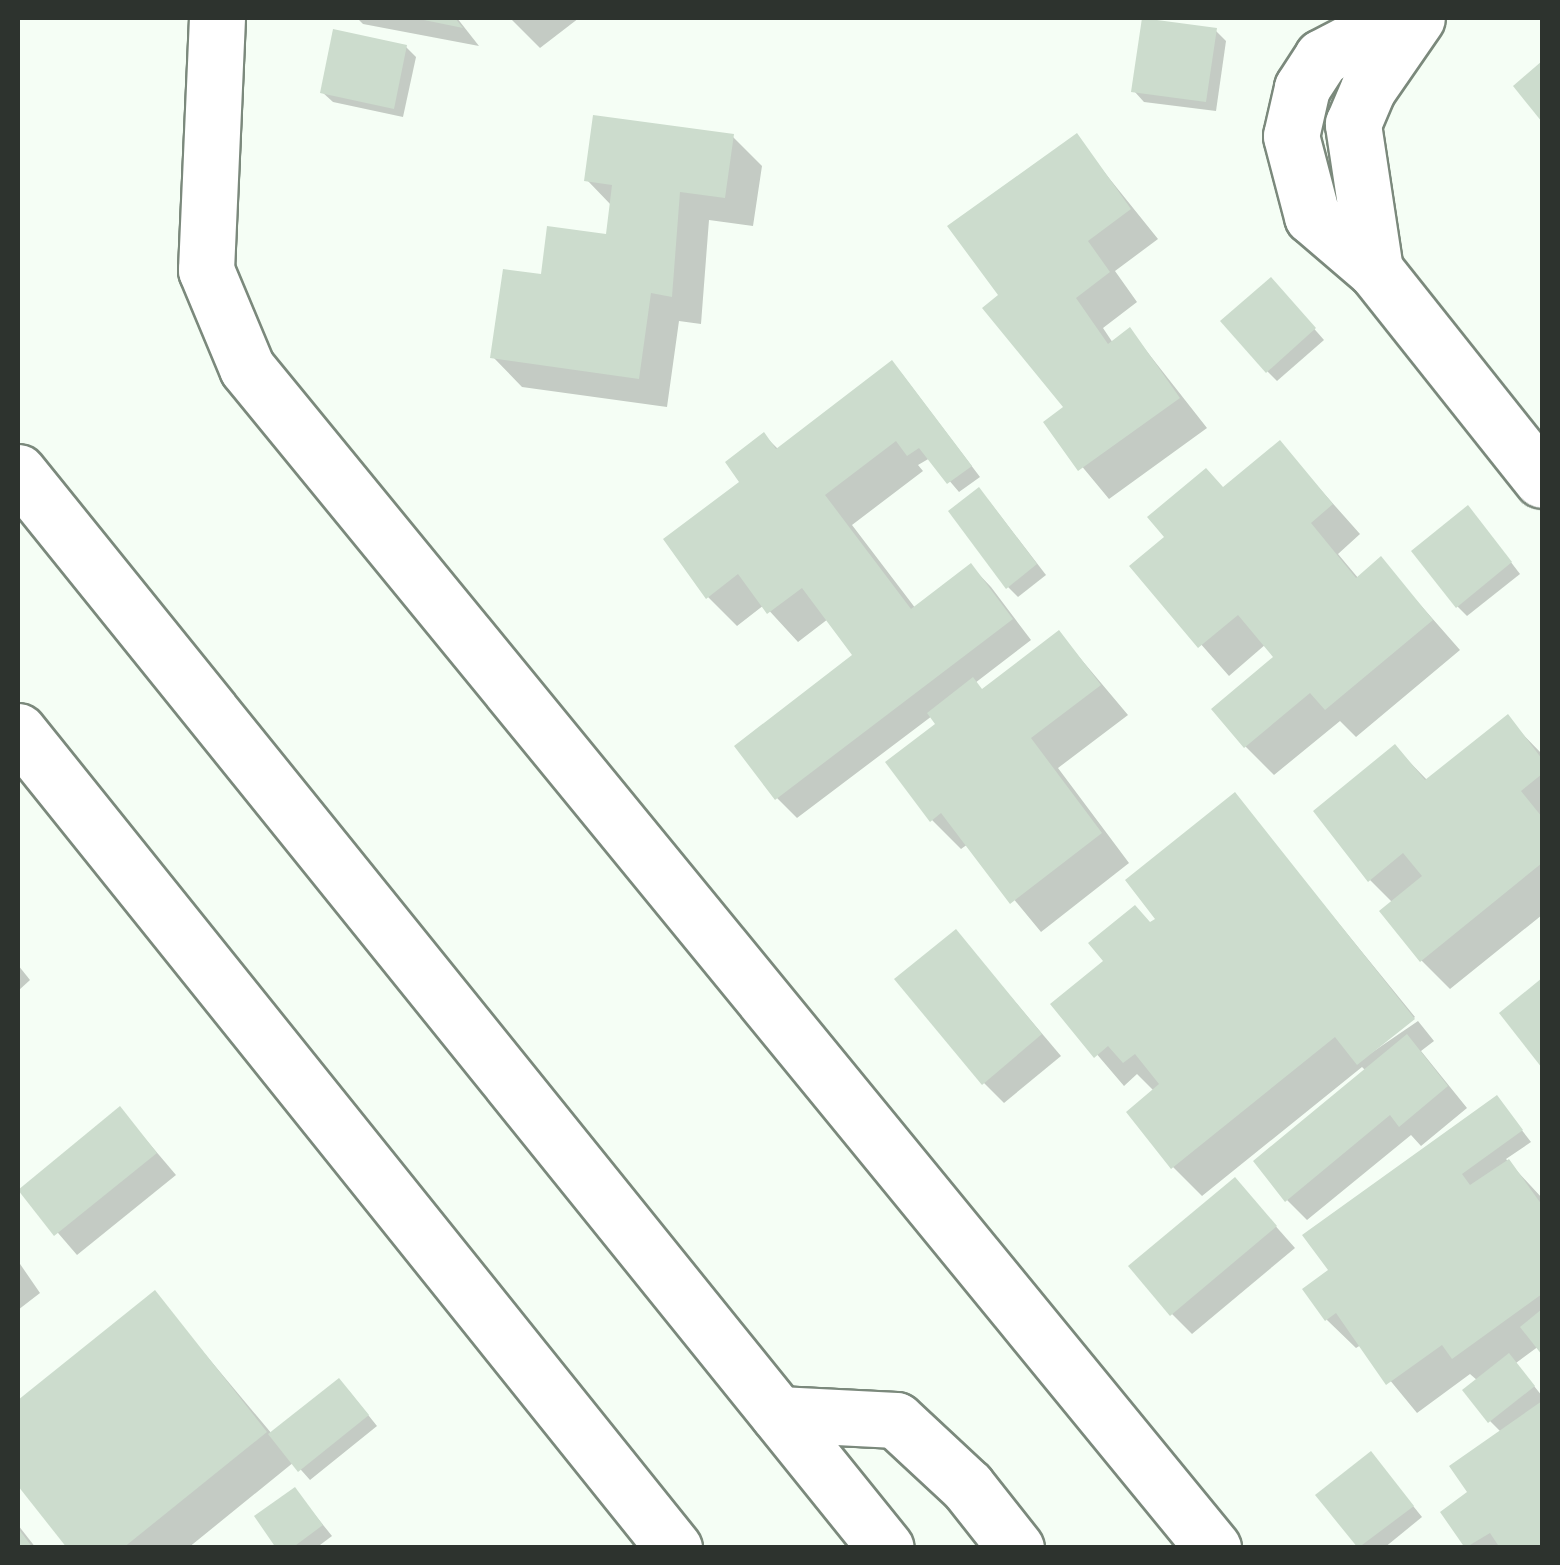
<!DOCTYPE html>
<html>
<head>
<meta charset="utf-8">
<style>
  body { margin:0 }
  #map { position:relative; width:1560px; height:1565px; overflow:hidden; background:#f5fef5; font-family:"Fira Sans",sans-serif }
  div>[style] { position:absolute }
  .shadow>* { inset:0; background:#0003 }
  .building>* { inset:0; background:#ccdccd }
  .roads { filter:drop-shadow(2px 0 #7b897c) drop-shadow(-2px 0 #7b897c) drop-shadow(0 2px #7b897c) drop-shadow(0 -2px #7b897c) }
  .street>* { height:55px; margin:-27.5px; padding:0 27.5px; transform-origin:27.5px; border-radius:27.5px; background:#fff }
  .secondary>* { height:55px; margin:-27.5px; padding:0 27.5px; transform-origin:27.5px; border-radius:27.5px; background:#fff }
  span { translate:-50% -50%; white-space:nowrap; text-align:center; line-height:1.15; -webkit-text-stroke:8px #fff; paint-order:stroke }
  .frame { position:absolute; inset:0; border:20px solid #2d332e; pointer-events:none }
</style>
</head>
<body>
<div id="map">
  <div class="shadow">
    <div style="clip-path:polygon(357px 18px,457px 18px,479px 46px,363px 24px)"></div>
    <div style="clip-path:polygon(510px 18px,579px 18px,540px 48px)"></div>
    <div style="clip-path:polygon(1216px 31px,1226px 41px,1216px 111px,1144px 102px,1134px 91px)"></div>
    <div style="clip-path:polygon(406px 47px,416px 57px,403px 117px,333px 102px,322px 92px)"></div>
    <div style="clip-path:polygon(733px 137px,762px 166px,753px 226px,709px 220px,701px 324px,679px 321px,667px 407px,522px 387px,493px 357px,543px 276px,608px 236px,612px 206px,587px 180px)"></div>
    <div style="clip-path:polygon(1076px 137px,1158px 239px,1115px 271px,1137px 302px,1103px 328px,1113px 343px,1130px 330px,1207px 428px,1109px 499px,1046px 423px,1066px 408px,985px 308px,1001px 296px)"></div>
    <div style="clip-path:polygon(1281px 291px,1324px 340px,1277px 381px,1267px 371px)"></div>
    <div style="clip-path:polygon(902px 374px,980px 477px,959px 492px,930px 458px,918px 465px,923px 471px,852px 525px,916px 609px,971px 566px,991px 587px,1031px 640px,975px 683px,983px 691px,1059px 633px,1128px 715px,1058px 768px,1129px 863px,1041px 932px,968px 844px,961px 849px,932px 820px,889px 763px,939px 724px,932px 716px,797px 818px,777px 798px,856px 655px,828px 619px,798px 642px,764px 605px,737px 626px,708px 597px,764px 435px,779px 450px)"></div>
    <div style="clip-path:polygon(1280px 444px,1360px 534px,1338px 554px,1359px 579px,1381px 560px,1460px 650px,1356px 737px,1340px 721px,1274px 775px,1245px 746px,1277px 658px,1266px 644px,1229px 676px,1132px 566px)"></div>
    <div style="clip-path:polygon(989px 501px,1046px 575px,1018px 597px,1008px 587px)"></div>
    <div style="clip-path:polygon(1478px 519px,1520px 574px,1467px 616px,1457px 606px)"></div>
    <div style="clip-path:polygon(1507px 718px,1542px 754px,1542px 915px,1450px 989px,1421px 960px,1393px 903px,1370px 880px,1395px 747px,1428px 781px)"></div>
    <div style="clip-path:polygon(1235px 796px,1415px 1017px,1358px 1062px,1418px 1021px,1434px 1041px,1421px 1051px,1467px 1108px,1421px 1146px,1411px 1135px,1307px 1220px,1287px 1200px,1366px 1071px,1362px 1067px,1202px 1196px,1173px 1167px,1154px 1091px,1137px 1074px,1124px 1086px,1054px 1004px,1158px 919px)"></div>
    <div style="clip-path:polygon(956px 932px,1061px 1056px,1004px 1103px,984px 1083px)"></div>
    <div style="clip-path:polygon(18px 965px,30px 980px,18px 991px)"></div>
    <div style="clip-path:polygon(1497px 1098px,1531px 1142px,1506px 1159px,1542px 1198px,1542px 1351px,1539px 1346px,1516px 1363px,1542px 1396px,1542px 1548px,1468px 1548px,1444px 1512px,1470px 1493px,1501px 1432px,1490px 1421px,1478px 1381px,1470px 1374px,1417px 1413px,1361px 1345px,1356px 1348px,1327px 1320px,1331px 1271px)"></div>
    <div style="clip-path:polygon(120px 1109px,176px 1175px,77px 1255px,21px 1190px)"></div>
    <div style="clip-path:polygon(1235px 1180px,1295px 1248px,1192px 1334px,1172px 1314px)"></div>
    <div style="clip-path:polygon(18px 1261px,40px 1293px,18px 1310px)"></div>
    <div style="clip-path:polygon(154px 1293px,272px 1434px,349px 1391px,377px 1426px,310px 1480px,294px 1462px,188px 1548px,70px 1548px,18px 1482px,18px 1403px)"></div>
    <div style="clip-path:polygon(1380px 1465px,1422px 1517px,1384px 1548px,1361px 1548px,1319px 1495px)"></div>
    <div style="clip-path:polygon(295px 1490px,332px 1536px,316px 1548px,279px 1548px)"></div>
    <div style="clip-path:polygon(18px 1525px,36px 1548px,18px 1548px)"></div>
  </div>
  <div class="building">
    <div style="clip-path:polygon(455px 18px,463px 28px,419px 19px,419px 18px)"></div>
    <div style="clip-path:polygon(1142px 18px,1217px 28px,1206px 102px,1131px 92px)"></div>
    <div style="clip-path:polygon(333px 29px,407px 45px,394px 109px,320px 93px)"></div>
    <div style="clip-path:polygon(1542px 61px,1542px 122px,1513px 86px)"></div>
    <div style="clip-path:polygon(593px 115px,734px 134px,725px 198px,680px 192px,672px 297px,651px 293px,639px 379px,490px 358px,503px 269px,541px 274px,547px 226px,606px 234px,612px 185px,584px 181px)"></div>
    <div style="clip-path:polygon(1077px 133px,1131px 209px,1088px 241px,1110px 272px,1076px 298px,1108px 344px,1130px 327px,1180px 398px,1078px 471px,1043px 422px,1063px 407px,982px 308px,998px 295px,947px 226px)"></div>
    <div style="clip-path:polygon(1271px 277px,1316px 328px,1266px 373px,1220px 321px)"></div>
    <div style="clip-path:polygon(892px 360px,972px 466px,947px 484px,919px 448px,907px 456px,896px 441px,825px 495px,911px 609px,971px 563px,1013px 619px,775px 800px,734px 746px,852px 655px,802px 588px,767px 614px,738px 574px,706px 599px,663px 539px,739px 482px,725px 462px,764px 432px,776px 449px)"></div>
    <div style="clip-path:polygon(1280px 440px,1333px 504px,1311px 523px,1356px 578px,1381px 556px,1433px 620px,1325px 710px,1310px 693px,1244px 748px,1211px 709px,1273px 657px,1238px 615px,1198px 648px,1129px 566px,1164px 537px,1147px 517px,1206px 468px,1223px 487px)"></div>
    <div style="clip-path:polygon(979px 487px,1037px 564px,1006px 589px,948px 511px)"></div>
    <div style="clip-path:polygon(1468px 505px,1512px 562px,1456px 608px,1411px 551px)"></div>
    <div style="clip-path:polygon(1059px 630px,1101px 685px,1031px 738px,1102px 833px,1010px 904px,941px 813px,930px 822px,885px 762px,935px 724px,927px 713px,973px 677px,982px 689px)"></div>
    <div style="clip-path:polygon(1508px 714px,1542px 759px,1542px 774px,1521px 791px,1542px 817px,1542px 863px,1420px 962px,1379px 911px,1422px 876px,1403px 853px,1368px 882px,1313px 811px,1395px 744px,1425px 780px)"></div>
    <div style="clip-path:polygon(1235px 792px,1415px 1019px,1357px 1065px,1335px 1037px,1171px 1169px,1126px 1112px,1159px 1084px,1135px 1054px,1123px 1063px,1108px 1046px,1094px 1058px,1050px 1004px,1103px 961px,1088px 943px,1135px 905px,1150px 922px,1155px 919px,1125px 880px)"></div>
    <div style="clip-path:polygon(956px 929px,1042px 1034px,982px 1085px,894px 979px)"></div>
    <div style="clip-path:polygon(1542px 978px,1542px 1068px,1499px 1013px)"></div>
    <div style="clip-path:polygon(1407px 1034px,1448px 1086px,1399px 1127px,1390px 1115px,1285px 1202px,1253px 1161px)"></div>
    <div style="clip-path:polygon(1497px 1095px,1523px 1130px,1462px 1174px,1470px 1185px,1509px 1159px,1542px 1205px,1542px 1294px,1452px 1359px,1442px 1345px,1386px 1385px,1336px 1313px,1325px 1321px,1302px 1289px,1328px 1270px,1302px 1235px)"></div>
    <div style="clip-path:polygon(120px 1106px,157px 1153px,54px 1236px,18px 1190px)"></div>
    <div style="clip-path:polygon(1235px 1177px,1277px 1226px,1170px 1316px,1128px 1266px)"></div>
    <div style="clip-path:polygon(155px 1290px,267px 1432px,123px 1548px,67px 1548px,18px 1486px,18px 1400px)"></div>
    <div style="clip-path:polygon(1542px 1309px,1542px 1355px,1520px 1327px)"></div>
    <div style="clip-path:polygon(1509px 1353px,1535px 1386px,1488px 1423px,1462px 1390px)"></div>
    <div style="clip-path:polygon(339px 1378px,369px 1415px,298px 1472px,268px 1434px)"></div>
    <div style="clip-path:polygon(1542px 1401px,1542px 1548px,1500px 1548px,1490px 1533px,1465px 1548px,1440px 1512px,1467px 1492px,1449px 1466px)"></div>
    <div style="clip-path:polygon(1371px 1451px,1414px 1506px,1358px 1548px,1315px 1495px)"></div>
    <div style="clip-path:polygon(295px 1487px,323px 1525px,292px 1548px,276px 1548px,254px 1516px)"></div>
    <div style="clip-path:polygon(18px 1528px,33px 1548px,18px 1548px)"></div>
  </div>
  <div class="roads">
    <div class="street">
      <div style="left:217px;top:18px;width:252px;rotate:92.5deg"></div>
      <div style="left:206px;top:270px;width:106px;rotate:67.3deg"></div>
      <div style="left:247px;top:368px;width:1525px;rotate:50.69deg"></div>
      <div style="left:1397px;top:18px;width:85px;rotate:152.5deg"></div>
      <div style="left:1322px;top:57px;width:37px;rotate:123deg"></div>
      <div style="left:1302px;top:88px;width:49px;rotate:102.9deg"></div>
      <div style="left:1291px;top:136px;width:83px;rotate:75.3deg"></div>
      <div style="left:1312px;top:216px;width:83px;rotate:40.6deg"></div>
      <div style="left:1375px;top:270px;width:268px;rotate:51.5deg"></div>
      <div style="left:1375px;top:270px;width:148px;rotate:-98.6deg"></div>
      <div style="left:1353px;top:124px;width:38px;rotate:-67deg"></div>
      <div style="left:1368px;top:89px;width:86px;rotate:-55.4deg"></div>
    </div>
    <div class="secondary">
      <div style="left:18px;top:472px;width:1382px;rotate:51.11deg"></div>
      <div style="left:18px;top:731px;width:1048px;rotate:51.24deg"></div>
      <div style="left:778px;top:1414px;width:118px;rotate:2.9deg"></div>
      <div style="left:896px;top:1420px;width:97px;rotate:42.9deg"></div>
      <div style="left:967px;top:1486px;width:79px;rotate:51.7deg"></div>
    </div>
  </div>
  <div class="frame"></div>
</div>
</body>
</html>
